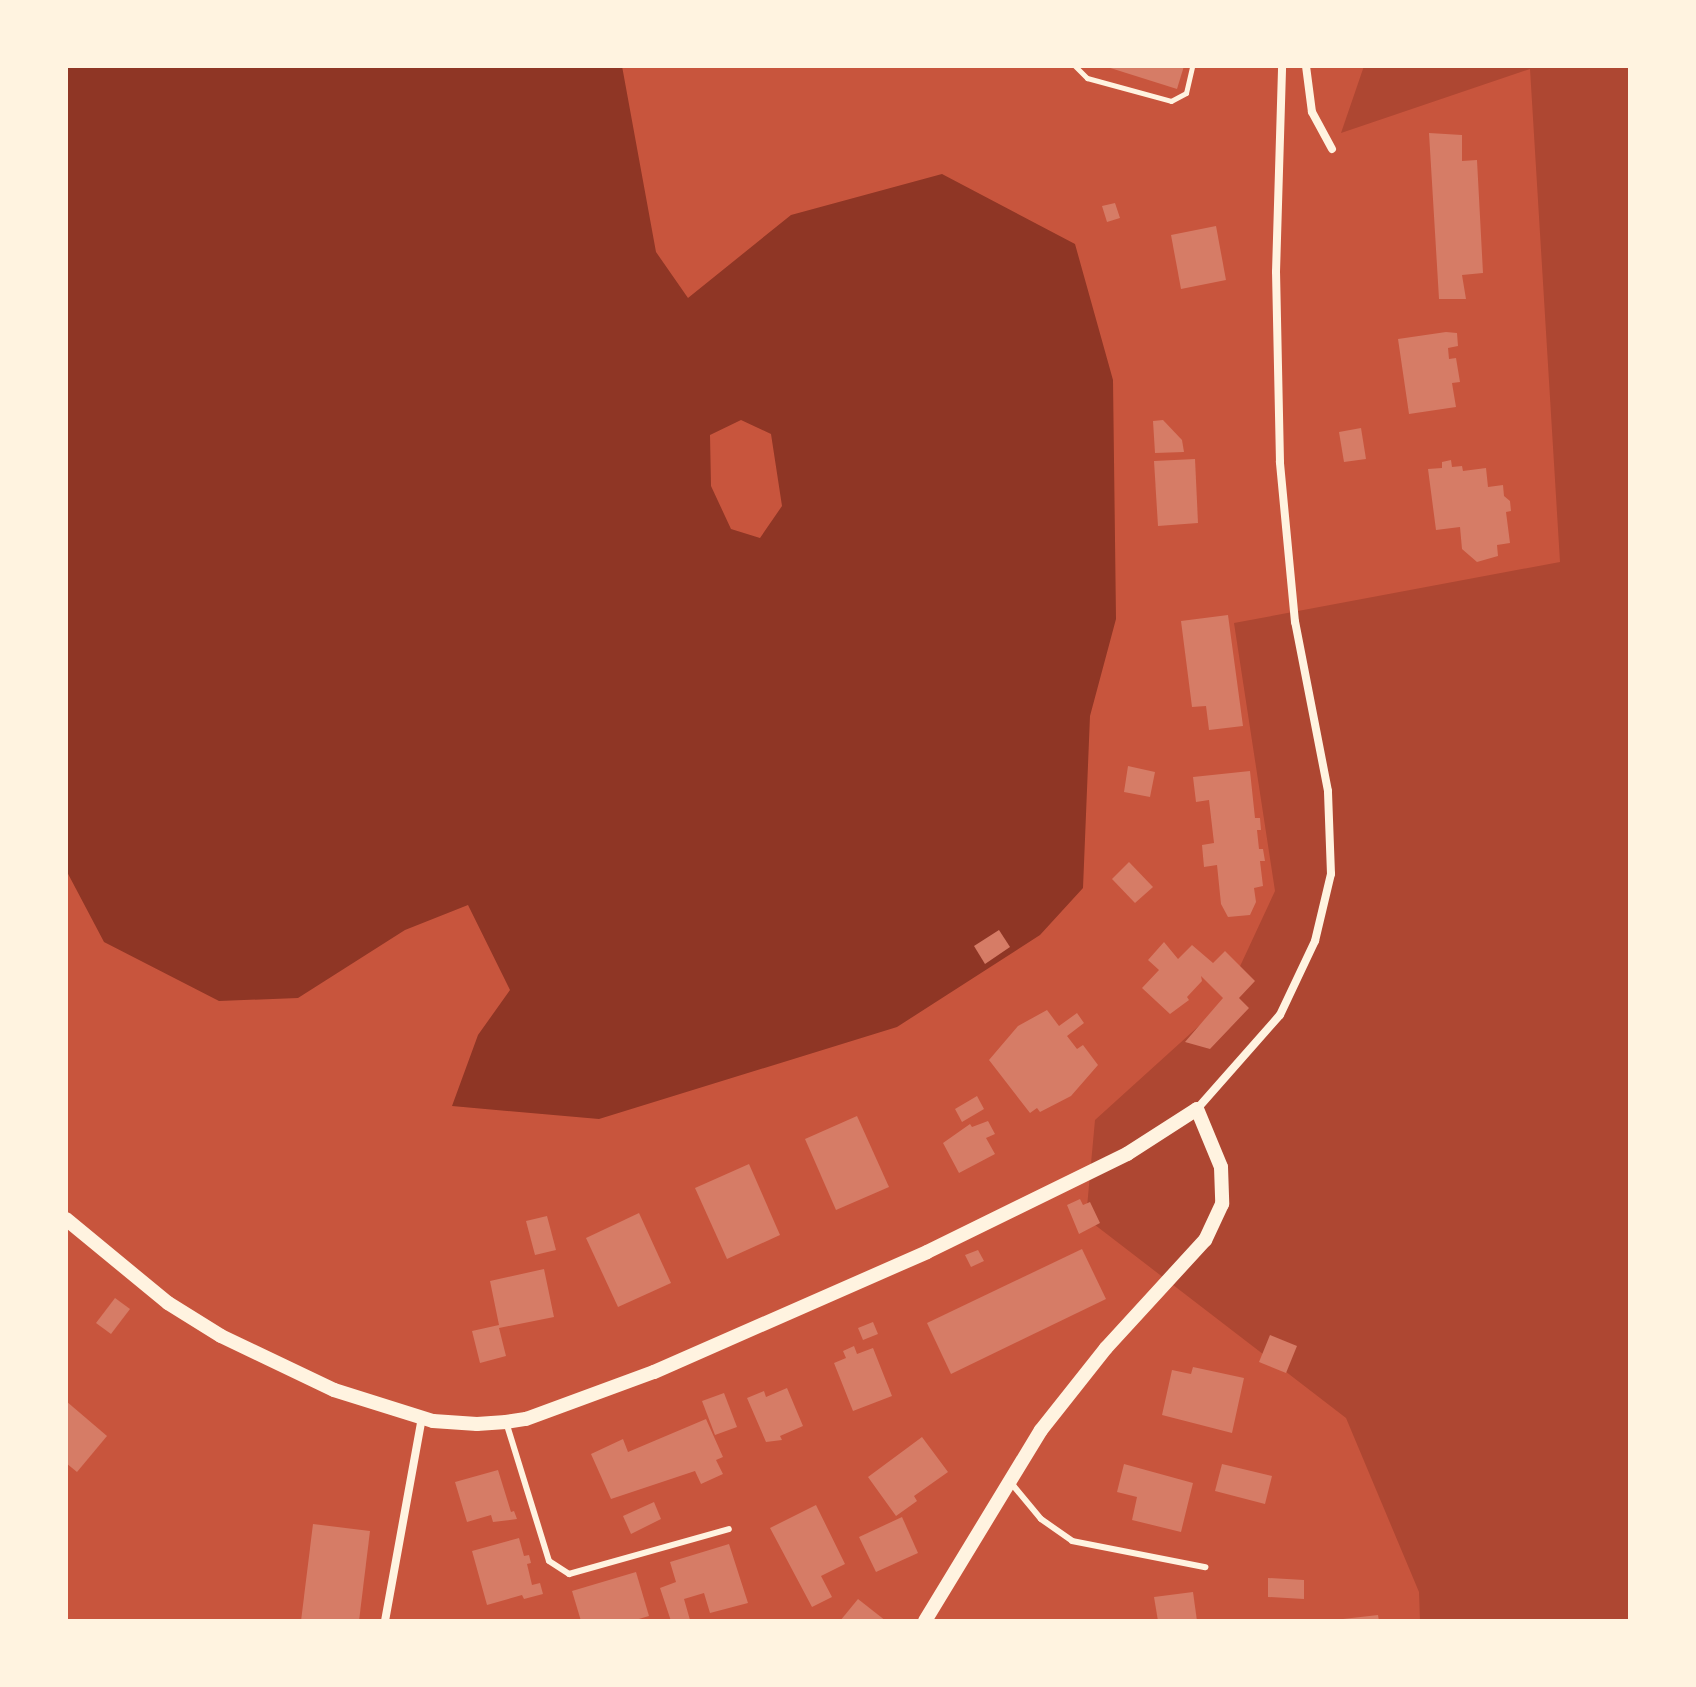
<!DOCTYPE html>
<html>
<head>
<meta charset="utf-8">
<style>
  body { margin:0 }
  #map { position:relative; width:1696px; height:1687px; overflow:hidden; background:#c8553d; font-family:Lora,serif }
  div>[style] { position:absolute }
  .green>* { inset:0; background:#ae4732 }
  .water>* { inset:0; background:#8f3625 }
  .building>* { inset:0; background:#d67c66 }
  .path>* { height:5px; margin:-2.5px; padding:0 2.5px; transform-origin:2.5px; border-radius:2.5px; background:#fff3e0 }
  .service>* { height:6px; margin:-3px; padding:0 3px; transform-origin:3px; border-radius:3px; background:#fff3e0 }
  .minor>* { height:8px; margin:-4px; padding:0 4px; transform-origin:4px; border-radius:4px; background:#fff3e0 }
  .tertiary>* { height:14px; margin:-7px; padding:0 7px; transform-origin:7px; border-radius:7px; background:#fff3e0 }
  span { translate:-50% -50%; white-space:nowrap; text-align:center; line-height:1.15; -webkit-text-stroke:8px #fff3e0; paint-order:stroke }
  .frame { position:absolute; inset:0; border:68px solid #fff3e0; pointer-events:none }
</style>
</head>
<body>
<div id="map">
  <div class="green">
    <div style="clip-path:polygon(1364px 66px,1630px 66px,1630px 1621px,1420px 1621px,1419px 1592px,1346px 1418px,1086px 1218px,1095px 1120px,1222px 1005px,1275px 891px,1234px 623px,1560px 562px,1530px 69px,1341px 133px)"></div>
  </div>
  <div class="water">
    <div style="clip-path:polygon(evenodd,66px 66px,622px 66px,656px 252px,688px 298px,791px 215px,942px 174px,1075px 244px,1113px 380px,1116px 619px,1090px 716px,1083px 888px,1040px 935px,897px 1027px,599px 1119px,452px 1106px,478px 1035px,510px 990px,468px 905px,405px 930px,298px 998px,219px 1001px,104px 942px,66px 870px,66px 66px,741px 420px,771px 434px,782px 506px,760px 538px,731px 529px,711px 486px,710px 435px,741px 420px)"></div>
  </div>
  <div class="building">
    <div style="clip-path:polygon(1104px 66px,1184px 66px,1177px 89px)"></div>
    <div style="clip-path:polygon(1429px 133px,1462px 135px,1462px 161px,1477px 160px,1483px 273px,1462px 275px,1466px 299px,1439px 299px)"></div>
    <div style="clip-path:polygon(1115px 203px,1120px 218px,1107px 222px,1102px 206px)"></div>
    <div style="clip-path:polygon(1216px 226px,1226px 280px,1181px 289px,1171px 235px)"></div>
    <div style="clip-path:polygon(1446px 332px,1457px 333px,1458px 346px,1448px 348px,1449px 359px,1456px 358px,1460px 382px,1452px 383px,1456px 407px,1409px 414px,1398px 339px)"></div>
    <div style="clip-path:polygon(1163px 420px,1182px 440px,1184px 452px,1155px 453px,1153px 421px)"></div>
    <div style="clip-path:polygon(1361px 428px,1366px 459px,1344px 462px,1339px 432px)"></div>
    <div style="clip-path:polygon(1195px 459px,1198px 523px,1158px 526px,1154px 461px)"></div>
    <div style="clip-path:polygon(1451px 460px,1452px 467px,1462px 466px,1463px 471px,1486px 468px,1488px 487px,1503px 485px,1504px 496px,1510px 501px,1511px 511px,1506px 512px,1510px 543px,1497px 545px,1498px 556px,1477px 562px,1462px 549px,1460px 527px,1436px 530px,1428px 469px,1442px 468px,1442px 462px)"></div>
    <div style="clip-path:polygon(1228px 615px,1243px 726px,1209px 730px,1206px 706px,1192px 707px,1181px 621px)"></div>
    <div style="clip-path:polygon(1128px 766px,1155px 772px,1150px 797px,1124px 792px)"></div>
    <div style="clip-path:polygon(1250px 771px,1255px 818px,1260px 818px,1261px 830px,1257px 830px,1259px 849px,1263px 849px,1265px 861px,1260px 861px,1263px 886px,1254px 888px,1256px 902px,1250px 915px,1228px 917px,1221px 904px,1217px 865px,1204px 867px,1202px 845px,1214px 843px,1209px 800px,1196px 802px,1193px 777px)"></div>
    <div style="clip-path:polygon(1129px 862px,1153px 887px,1135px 903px,1112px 879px)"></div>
    <div style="clip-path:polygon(999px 930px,1010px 947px,985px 964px,974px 946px)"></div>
    <div style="clip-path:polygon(1164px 942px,1178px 959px,1192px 945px,1213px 963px,1225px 951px,1255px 981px,1239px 998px,1249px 1008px,1210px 1049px,1185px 1042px,1223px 998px,1201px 976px,1202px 981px,1187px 997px,1189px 1000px,1170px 1014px,1142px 988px,1159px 970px,1148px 960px)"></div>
    <div style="clip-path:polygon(1047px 1010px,1059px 1026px,1077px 1013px,1084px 1023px,1067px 1036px,1077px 1049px,1083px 1045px,1098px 1065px,1071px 1096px,1040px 1112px,1037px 1108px,1030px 1113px,989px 1060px,1018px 1026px)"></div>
    <div style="clip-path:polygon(977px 1096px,984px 1109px,962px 1122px,955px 1109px)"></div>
    <div style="clip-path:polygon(857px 1116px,889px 1187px,836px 1210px,805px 1139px)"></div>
    <div style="clip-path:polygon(988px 1121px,995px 1134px,986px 1138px,995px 1154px,959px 1173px,943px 1143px,970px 1124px,972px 1127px)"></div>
    <div style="clip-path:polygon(749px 1164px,780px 1235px,727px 1259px,695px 1188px)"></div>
    <div style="clip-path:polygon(1080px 1199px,1083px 1205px,1090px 1202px,1100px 1223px,1079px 1234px,1067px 1205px)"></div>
    <div style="clip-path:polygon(639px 1213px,671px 1283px,618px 1307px,586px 1238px)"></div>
    <div style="clip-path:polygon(547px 1216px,556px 1250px,535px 1255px,526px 1221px)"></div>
    <div style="clip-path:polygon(1082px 1249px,1106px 1299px,951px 1374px,927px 1323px)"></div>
    <div style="clip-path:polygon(978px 1250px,984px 1261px,971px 1267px,965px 1255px)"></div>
    <div style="clip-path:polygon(544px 1269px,554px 1317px,499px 1328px,506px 1356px,480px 1363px,472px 1331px,499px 1325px,490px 1281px)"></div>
    <div style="clip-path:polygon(115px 1298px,130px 1309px,111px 1334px,96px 1323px)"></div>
    <div style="clip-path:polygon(873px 1322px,878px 1334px,863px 1340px,858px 1328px)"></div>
    <div style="clip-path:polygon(1270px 1335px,1297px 1346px,1286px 1373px,1259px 1362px)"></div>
    <div style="clip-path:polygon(854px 1346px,857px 1354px,873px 1348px,892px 1396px,853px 1411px,834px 1363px,846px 1358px,843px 1351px)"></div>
    <div style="clip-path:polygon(1193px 1367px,1244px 1378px,1232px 1433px,1162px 1415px,1172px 1370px,1191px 1374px)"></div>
    <div style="clip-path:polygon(787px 1388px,803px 1426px,780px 1436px,782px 1440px,766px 1442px,747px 1398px,764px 1391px,766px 1397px)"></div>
    <div style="clip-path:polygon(724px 1393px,737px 1427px,715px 1435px,702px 1401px)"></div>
    <div style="clip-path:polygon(66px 1401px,107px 1436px,77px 1472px,66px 1463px)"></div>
    <div style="clip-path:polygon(706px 1419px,723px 1457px,716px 1460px,723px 1474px,701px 1484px,695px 1471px,611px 1499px,591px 1454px,623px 1439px,628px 1452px)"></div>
    <div style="clip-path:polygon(922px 1437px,948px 1472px,914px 1496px,917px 1501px,896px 1516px,868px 1477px)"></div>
    <div style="clip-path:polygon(1124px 1464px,1193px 1483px,1181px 1532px,1132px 1520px,1137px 1497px,1117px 1492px)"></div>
    <div style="clip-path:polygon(1222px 1464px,1272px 1476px,1265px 1504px,1215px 1491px)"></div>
    <div style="clip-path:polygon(498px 1470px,511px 1512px,514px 1511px,517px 1519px,493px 1522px,491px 1515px,467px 1522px,455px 1482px)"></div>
    <div style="clip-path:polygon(654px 1502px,661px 1519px,631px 1534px,623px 1516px)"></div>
    <div style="clip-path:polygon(816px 1505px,845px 1564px,821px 1576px,832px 1597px,812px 1607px,770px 1528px)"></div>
    <div style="clip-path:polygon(902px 1517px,918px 1553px,876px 1572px,859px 1537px)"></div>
    <div style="clip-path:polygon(313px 1524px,370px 1531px,359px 1621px,301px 1621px)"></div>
    <div style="clip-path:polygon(519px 1538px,524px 1556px,529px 1555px,531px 1563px,527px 1564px,532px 1585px,540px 1583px,543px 1594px,524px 1599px,522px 1595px,487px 1605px,472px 1551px)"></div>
    <div style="clip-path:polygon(729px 1544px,748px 1603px,710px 1613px,704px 1593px,684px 1599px,690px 1620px,671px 1621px,660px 1588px,676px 1582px,670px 1562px)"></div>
    <div style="clip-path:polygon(636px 1572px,649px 1616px,632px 1621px,581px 1621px,572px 1591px)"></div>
    <div style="clip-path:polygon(1268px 1578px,1304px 1580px,1304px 1599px,1268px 1597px)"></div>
    <div style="clip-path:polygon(1193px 1592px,1197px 1621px,1158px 1621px,1154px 1597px)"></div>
    <div style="clip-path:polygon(858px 1599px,886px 1621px,840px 1621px)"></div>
    <div style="clip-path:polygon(1378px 1615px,1379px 1621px,1343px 1621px,1343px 1619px)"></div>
  </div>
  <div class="path">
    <div style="left:1075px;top:66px;width:17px;rotate:45deg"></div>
    <div style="left:1087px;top:78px;width:87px;rotate:15.3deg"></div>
    <div style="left:1171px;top:101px;width:17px;rotate:-28deg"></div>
    <div style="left:1186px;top:93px;width:28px;rotate:-77deg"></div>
  </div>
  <div class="service">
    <div style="left:506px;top:1422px;width:145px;rotate:72.8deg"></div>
    <div style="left:549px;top:1561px;width:24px;rotate:33deg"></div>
    <div style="left:569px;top:1574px;width:166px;rotate:-15.7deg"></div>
    <div style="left:1012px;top:1484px;width:45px;rotate:50.4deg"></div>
    <div style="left:1041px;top:1519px;width:38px;rotate:35deg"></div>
    <div style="left:1072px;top:1541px;width:136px;rotate:11.1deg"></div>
  </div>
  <div class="minor">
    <div style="left:1306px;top:66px;width:46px;rotate:82.6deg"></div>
    <div style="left:1312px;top:112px;width:42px;rotate:61.6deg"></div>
    <div style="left:1197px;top:1109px;width:125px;rotate:-48.6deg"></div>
    <div style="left:1280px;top:1015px;width:82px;rotate:-64.7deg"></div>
    <div style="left:1315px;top:941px;width:69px;rotate:-76.6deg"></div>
    <div style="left:1331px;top:874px;width:83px;rotate:-92.1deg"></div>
    <div style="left:1328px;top:791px;width:172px;rotate:-101deg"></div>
    <div style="left:1295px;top:622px;width:161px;rotate:-95.4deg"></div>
    <div style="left:1280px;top:462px;width:190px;rotate:-91.2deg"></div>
    <div style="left:1276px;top:272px;width:206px;rotate:-88.3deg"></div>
    <div style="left:385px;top:1621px;width:206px;rotate:-79.7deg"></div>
  </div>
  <div class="tertiary">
    <div style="left:66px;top:1219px;width:132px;rotate:39.5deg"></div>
    <div style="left:168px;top:1303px;width:62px;rotate:31.9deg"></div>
    <div style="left:221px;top:1336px;width:125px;rotate:25.5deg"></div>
    <div style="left:334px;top:1390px;width:104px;rotate:17.4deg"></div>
    <div style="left:433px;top:1421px;width:44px;rotate:3.9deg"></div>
    <div style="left:477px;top:1424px;width:29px;rotate:-4deg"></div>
    <div style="left:506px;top:1422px;width:20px;rotate:-9deg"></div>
    <div style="left:526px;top:1419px;width:136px;rotate:-20.2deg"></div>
    <div style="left:654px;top:1372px;width:298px;rotate:-23.7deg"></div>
    <div style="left:927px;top:1252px;width:223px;rotate:-26.1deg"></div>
    <div style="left:1127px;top:1154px;width:83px;rotate:-32.7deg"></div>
    <div style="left:1197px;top:1109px;width:63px;rotate:67.5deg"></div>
    <div style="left:1221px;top:1167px;width:37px;rotate:88deg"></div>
    <div style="left:1222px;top:1204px;width:40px;rotate:115deg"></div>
    <div style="left:1205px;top:1240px;width:147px;rotate:132.5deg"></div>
    <div style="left:1106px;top:1348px;width:105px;rotate:128.4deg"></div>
    <div style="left:1041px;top:1430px;width:223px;rotate:121.3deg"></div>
  </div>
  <div class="frame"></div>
</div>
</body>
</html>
